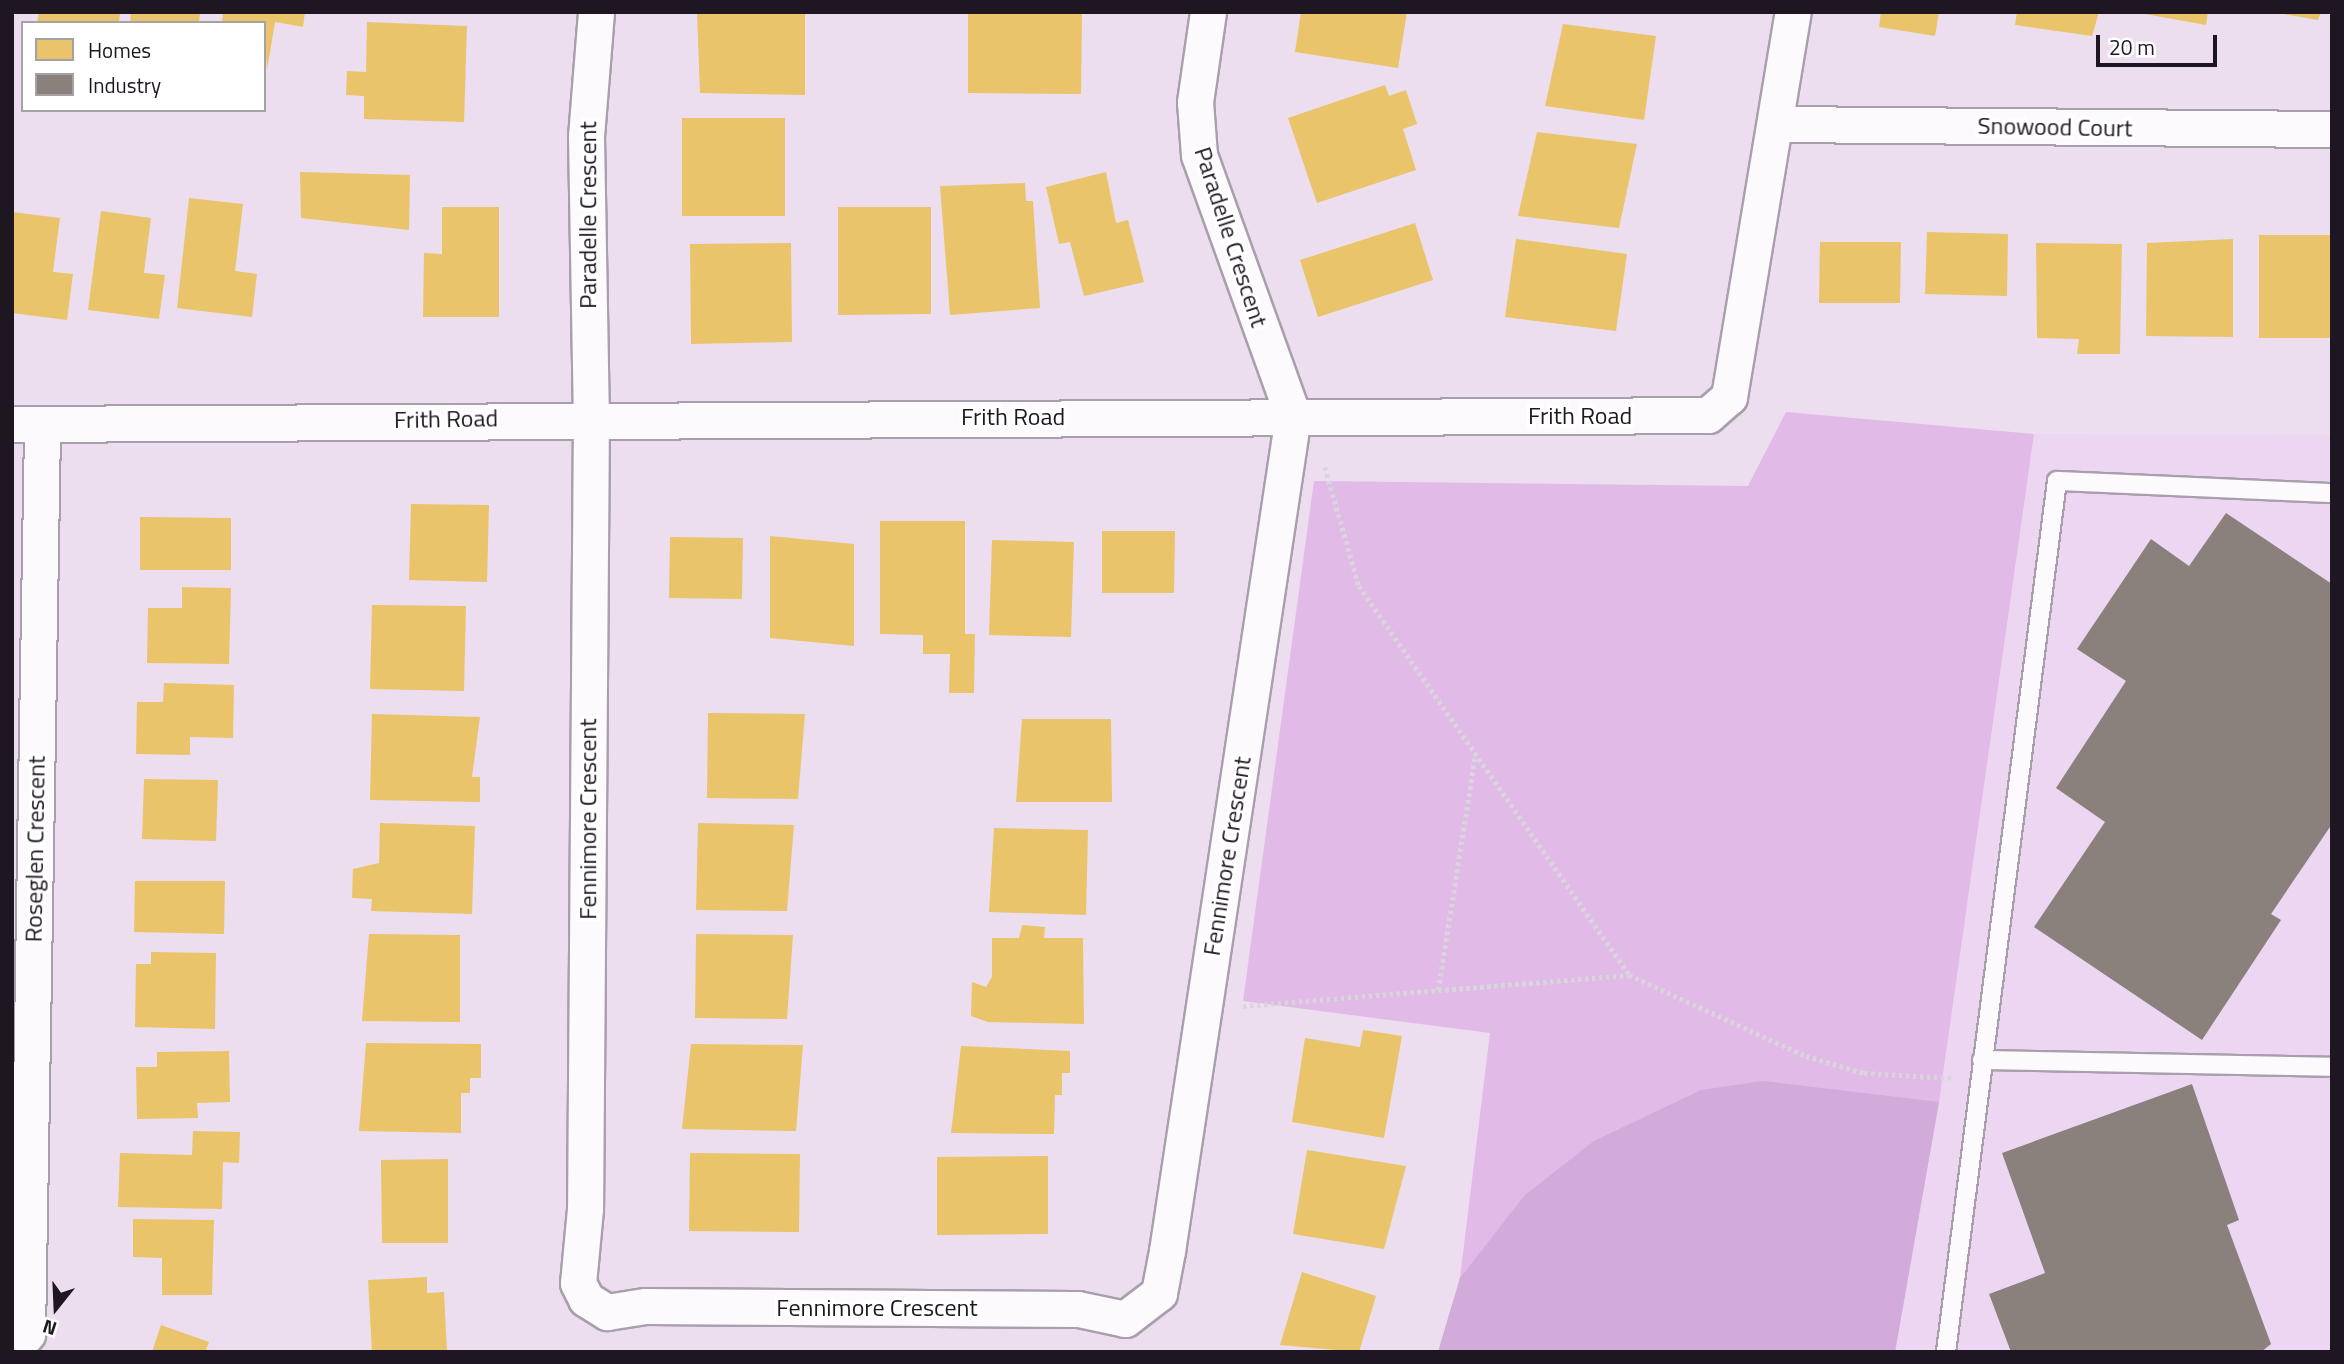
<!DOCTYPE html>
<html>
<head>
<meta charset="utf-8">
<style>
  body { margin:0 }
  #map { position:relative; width:2344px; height:1364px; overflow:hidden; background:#ecdeef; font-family:"Titillium Web",sans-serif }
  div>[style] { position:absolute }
  .built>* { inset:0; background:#ecd6f1 }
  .green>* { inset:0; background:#e1bae8 }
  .forest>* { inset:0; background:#d3abdb }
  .homes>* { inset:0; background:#e9c46a }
  .industry>* { inset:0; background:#8a817c }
  .path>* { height:4.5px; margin-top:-2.25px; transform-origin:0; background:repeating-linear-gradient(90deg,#d9d6db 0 3.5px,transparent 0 7px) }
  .roads { filter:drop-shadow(2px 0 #a99fac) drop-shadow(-2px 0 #a99fac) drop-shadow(0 2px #a99fac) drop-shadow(0 -2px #a99fac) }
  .service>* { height:18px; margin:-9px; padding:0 9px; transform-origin:9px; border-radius:9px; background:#fcfafd }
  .minor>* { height:35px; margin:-17.5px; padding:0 17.5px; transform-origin:17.5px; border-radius:17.5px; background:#fcfafd }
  span { translate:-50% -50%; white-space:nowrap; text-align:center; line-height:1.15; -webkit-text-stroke:7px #fff; paint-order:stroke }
  .street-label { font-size:24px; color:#1e1620 }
  .frame { position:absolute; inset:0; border:14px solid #1e1620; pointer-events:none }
  .legend { position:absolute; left:21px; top:21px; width:245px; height:91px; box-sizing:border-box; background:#fff; border:2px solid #a5a2a6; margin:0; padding:9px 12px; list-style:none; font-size:21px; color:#1e1620 }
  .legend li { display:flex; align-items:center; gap:14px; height:35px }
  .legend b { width:35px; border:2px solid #a5a2a6 }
  .north { position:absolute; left:21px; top:1273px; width:70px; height:70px; -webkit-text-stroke:5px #fff; paint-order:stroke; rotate:198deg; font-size:19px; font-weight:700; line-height:28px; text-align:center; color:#1e1620 }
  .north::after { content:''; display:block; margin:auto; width:24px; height:32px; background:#1e1620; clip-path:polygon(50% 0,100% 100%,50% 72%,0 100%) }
  .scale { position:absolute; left:2096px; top:35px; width:121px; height:32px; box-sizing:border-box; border:4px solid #1e1620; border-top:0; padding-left:9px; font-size:21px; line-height:24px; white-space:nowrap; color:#1e1620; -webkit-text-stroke:5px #fff; paint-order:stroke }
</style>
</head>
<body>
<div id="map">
  <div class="built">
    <div style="clip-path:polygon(2034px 434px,2332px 435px,2332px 1352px,1895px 1352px,1939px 1102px)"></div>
  </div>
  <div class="green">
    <div style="clip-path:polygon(1786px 412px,2034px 434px,1939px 1102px,1895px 1352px,1438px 1352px,1460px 1278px,1490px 1033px,1243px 1001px,1314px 481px,1748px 486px)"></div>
  </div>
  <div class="forest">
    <div style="clip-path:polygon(1763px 1081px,1939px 1102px,1895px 1352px,1438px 1352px,1460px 1278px,1525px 1195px,1594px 1141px,1701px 1090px)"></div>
  </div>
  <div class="homes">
    <div style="clip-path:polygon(39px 12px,120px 12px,119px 23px,37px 23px)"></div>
    <div style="clip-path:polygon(131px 12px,200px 12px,199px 23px,130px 23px)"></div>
    <div style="clip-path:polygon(223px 12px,305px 12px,303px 27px,275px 22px,267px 70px,264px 23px,222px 23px)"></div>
    <div style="clip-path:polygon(697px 12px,805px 12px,805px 95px,700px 93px)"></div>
    <div style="clip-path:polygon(968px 12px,1082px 12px,1081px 94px,968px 93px)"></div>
    <div style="clip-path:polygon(1301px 12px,1407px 12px,1398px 68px,1295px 52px)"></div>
    <div style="clip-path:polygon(1881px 12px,1939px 12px,1935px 36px,1879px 27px)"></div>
    <div style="clip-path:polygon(2017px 12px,2099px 12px,2092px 36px,2015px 25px)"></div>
    <div style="clip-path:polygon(2134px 12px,2208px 12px,2206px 25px)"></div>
    <div style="clip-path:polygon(2272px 12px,2321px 12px,2318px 20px)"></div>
    <div style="clip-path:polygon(367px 22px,467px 26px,464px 122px,364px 119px,364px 96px,346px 95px,347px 71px,366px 72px)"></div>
    <div style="clip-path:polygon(1563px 24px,1656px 36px,1644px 120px,1545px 106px)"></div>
    <div style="clip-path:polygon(1385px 85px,1389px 96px,1406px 90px,1417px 124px,1403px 129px,1416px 170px,1317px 203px,1288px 118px)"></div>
    <div style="clip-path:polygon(682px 118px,785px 118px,785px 216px,682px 216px)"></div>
    <div style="clip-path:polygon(1537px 132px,1637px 144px,1619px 228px,1518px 216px)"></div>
    <div style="clip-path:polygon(300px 172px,410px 175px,409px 230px,301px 218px)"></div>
    <div style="clip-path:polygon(1106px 172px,1116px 223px,1128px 220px,1144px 282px,1084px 296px,1070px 242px,1059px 244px,1046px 187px)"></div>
    <div style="clip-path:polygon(1025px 183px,1026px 201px,1033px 201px,1040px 308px,950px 315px,940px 186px)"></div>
    <div style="clip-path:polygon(189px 198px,243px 204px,235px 271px,257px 274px,252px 317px,177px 308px)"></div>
    <div style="clip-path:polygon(442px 207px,499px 207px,499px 317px,423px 317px,424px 253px,442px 254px)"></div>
    <div style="clip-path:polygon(838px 207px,931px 207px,931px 314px,838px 315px)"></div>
    <div style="clip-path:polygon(101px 211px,151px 218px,144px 273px,165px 275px,159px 319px,88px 310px)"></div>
    <div style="clip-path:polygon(12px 212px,60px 218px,53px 272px,73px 274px,67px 320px,12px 313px)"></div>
    <div style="clip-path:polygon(1415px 223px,1433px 280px,1318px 317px,1300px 260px)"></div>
    <div style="clip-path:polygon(1927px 232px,2008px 234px,2007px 296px,1925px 294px)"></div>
    <div style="clip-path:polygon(2259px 235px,2332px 235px,2332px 338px,2259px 338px)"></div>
    <div style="clip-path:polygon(1516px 239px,1627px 254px,1616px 331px,1505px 317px)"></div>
    <div style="clip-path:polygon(2233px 239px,2233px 337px,2146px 336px,2147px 243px)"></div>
    <div style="clip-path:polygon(1820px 242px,1901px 242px,1900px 303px,1819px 303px)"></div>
    <div style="clip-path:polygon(791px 243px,792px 342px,691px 344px,690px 244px)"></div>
    <div style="clip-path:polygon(2036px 243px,2122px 244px,2120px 354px,2077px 354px,2079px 339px,2037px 338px)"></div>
    <div style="clip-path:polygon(411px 504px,489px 505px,487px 582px,409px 580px)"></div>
    <div style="clip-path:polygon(140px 517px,231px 518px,231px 570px,140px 570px)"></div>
    <div style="clip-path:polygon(880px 521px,965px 521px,965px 634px,975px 634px,974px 693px,949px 693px,950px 654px,923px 654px,923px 635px,880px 634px)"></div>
    <div style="clip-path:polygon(1102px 531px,1175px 531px,1174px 593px,1102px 593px)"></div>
    <div style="clip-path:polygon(770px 536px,854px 544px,854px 646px,770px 638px)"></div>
    <div style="clip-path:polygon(670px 537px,743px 538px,742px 599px,669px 598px)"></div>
    <div style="clip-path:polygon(992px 540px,1074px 542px,1071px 637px,989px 635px)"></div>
    <div style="clip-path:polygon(182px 587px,231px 588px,229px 664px,147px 663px,148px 608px,182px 608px)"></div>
    <div style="clip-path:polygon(372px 605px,466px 606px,464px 691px,370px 689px)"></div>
    <div style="clip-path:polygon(164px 683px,234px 685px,233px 738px,190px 737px,190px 755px,136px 754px,137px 702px,163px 702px)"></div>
    <div style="clip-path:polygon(708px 713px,805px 714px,798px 799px,707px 798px)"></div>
    <div style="clip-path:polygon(372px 714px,480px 717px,472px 777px,480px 777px,480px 802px,370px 800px)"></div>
    <div style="clip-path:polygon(1022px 719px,1111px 719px,1112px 802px,1016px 802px)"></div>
    <div style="clip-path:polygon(144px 779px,218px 780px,216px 841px,142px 839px)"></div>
    <div style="clip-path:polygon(380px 823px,475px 826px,472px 914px,371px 911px,372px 899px,352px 898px,353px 869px,379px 863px)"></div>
    <div style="clip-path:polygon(698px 823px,794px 825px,787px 911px,696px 910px)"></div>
    <div style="clip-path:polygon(994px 828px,1088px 830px,1086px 915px,989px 912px)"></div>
    <div style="clip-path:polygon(135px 881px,225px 881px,224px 934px,134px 932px)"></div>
    <div style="clip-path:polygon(1022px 925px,1045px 927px,1044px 938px,1083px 938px,1084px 1024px,988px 1022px,971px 1016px,972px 982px,986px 987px,992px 977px,992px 938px,1019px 938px)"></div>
    <div style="clip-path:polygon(369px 934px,460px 935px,460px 1022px,362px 1021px)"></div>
    <div style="clip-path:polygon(696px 934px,793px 935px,787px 1019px,695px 1018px)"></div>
    <div style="clip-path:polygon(151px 952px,216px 953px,215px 1029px,135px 1027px,136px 964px,151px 964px)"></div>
    <div style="clip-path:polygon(1363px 1030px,1402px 1036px,1384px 1138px,1292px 1122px,1305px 1038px,1360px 1047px)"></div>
    <div style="clip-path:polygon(366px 1043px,481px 1044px,481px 1078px,470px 1078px,470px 1093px,461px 1093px,461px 1133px,359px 1131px)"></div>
    <div style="clip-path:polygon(691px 1044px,803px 1045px,796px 1131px,682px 1129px)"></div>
    <div style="clip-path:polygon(961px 1046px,1070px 1051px,1070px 1073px,1062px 1073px,1062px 1095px,1055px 1095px,1054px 1134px,951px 1133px)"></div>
    <div style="clip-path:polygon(229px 1051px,230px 1102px,197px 1103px,198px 1118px,137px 1119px,136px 1067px,157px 1067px,157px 1052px)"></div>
    <div style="clip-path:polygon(193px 1131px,240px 1132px,239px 1163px,223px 1162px,222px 1209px,118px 1207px,120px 1153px,192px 1155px)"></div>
    <div style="clip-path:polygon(1307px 1150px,1406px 1166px,1384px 1249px,1293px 1234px)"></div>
    <div style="clip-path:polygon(690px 1153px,800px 1154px,799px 1232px,689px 1231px)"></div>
    <div style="clip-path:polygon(1048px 1156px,1048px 1234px,937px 1235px,937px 1157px)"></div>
    <div style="clip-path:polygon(448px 1159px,448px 1243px,382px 1243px,381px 1160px)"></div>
    <div style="clip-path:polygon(133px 1219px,214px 1220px,212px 1295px,162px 1295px,162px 1258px,133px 1257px)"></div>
    <div style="clip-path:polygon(1302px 1272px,1376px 1296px,1359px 1352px,1280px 1345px)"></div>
    <div style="clip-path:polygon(427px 1277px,427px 1293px,444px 1292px,447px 1352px,372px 1352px,368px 1280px)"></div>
    <div style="clip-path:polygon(161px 1325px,209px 1342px,205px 1352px,152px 1352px)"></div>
  </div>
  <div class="industry">
    <div style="clip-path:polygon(2226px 513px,2332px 584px,2332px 824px,2271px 914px,2281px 920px,2202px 1040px,2034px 927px,2105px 822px,2056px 788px,2126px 681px,2077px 649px,2151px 539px,2189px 566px)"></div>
    <div style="clip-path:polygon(2192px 1084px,2239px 1220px,2227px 1225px,2271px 1344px,2261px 1352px,2011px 1352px,1989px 1294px,2045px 1273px,2002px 1153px)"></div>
  </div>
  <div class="path">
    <div style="left:1325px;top:467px;width:124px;rotate:74.1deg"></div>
    <div style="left:1359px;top:586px;width:474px;rotate:55.2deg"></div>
    <div style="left:1629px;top:975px;width:195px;rotate:24.6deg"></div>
    <div style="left:1806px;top:1056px;width:60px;rotate:16.3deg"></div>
    <div style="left:1864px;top:1073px;width:87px;rotate:3.3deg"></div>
    <div style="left:1438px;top:990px;width:237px;rotate:-81deg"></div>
    <div style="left:1243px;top:1006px;width:387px;rotate:-4.6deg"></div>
  </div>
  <div class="roads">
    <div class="service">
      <div style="left:1982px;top:1060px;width:350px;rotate:1.1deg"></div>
      <div style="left:1946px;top:1352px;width:878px;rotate:-82.74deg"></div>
      <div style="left:2057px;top:481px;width:275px;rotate:2.5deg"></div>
    </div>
    <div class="minor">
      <div style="left:596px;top:12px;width:124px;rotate:94.6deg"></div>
      <div style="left:586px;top:136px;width:281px;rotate:89deg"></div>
      <div style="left:591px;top:417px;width:792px;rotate:90.43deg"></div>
      <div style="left:585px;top:1209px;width:74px;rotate:95.4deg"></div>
      <div style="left:578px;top:1283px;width:18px;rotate:63deg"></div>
      <div style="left:586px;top:1299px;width:25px;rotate:32deg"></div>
      <div style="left:607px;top:1312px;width:39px;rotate:-9deg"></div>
      <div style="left:646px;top:1306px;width:432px;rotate:0.4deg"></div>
      <div style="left:1078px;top:1309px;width:48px;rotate:12deg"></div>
      <div style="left:1125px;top:1319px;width:43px;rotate:-37.4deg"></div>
      <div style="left:1159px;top:1293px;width:43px;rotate:-79.2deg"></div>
      <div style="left:1167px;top:1251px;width:844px;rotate:-81.42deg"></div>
      <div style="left:1293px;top:416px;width:277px;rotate:-109.8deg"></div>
      <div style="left:1199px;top:155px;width:53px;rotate:-94.3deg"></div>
      <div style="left:1195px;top:102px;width:91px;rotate:-81.8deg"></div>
      <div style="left:1779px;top:124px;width:553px;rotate:0.52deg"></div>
      <div style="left:12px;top:424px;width:1696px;rotate:-0.3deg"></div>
      <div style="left:1708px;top:415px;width:28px;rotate:-41deg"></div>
      <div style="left:1729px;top:397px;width:390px;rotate:-80.6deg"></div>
      <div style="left:12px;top:1351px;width:23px;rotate:-49deg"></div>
      <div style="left:27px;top:1334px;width:909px;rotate:-89.05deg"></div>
    </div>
  </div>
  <div class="street-label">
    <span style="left:2055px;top:127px;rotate:1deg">Snowood Court</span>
    <span style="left:588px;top:215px;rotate:-90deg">Paradelle Crescent</span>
    <span style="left:1231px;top:237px;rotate:72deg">Paradelle Crescent</span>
    <span style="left:1580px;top:416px">Frith Road</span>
    <span style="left:1013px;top:417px">Frith Road</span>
    <span style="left:446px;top:419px;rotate:-1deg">Frith Road</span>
    <span style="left:588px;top:819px;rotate:-90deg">Fennimore Crescent</span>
    <span style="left:35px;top:849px;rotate:-89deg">Roseglen Crescent</span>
    <span style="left:1227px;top:856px;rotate:-81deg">Fennimore Crescent</span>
    <span style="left:877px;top:1308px">Fennimore Crescent</span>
  </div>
  <div class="frame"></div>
  <ul class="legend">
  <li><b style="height:19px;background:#e9c46a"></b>Homes</li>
  <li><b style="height:19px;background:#8a817c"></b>Industry</li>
  </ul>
  <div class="north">N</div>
  <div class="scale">20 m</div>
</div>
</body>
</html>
